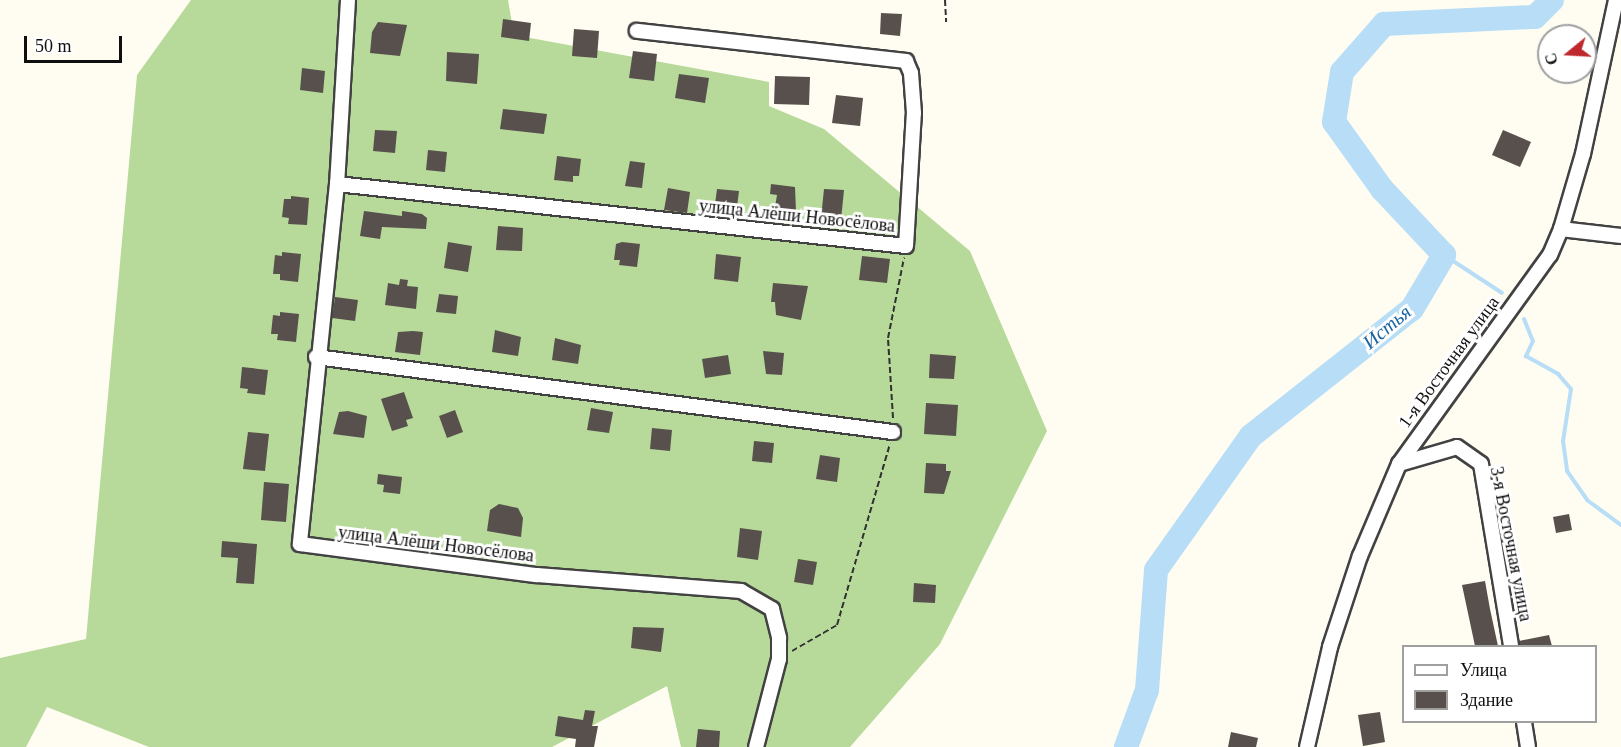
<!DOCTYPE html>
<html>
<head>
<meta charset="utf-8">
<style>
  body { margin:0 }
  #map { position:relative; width:1621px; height:747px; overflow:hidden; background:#fffcf2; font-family:Georgia,serif }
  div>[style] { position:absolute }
  .forest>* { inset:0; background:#b7da9a }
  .stream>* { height:4px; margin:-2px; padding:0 2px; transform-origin:2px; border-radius:2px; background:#b7def6 }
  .river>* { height:24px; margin:-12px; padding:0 12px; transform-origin:12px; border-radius:12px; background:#b7def6 }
  .building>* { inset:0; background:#58504c }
  .path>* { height:2px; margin-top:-1px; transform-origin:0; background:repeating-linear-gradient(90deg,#313131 0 6px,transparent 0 9px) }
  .roads { filter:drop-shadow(2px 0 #424242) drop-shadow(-2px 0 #424242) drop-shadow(0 2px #424242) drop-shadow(0 -2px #424242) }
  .minor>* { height:14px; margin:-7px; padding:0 7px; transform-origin:7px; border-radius:7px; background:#fff }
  span { translate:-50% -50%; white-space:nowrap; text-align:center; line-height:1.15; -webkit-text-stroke:6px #fff; paint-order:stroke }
  .street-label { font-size:18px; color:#0f0f0f }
  .water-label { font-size:20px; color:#1964a1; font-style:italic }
  .legend { position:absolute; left:1402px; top:645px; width:195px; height:78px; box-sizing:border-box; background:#fff; border:2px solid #9f9f9f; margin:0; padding:8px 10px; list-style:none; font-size:18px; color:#0f0f0f }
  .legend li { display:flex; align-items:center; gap:12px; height:30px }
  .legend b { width:30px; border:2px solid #9f9f9f }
  .north { position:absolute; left:1537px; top:24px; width:60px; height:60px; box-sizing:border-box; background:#fff; border:2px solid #9f9f9f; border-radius:50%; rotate:252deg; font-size:16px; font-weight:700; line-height:24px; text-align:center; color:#0f0f0f }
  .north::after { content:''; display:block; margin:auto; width:21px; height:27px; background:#be282e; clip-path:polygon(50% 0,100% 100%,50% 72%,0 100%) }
  .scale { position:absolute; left:24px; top:36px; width:98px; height:27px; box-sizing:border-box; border:3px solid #0f0f0f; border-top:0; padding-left:8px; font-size:18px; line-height:21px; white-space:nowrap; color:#0f0f0f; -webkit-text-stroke:4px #fff; paint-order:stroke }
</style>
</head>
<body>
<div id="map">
  <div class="forest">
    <div style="clip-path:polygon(191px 0,508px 0,514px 35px,769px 82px,769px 106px,824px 129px,970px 251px,1047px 431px,940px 644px,850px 747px,681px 747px,667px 686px,552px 747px,149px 747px,47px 707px,26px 747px,0 747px,0 658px,86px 639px,137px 75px)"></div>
  </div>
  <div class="stream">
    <div style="left:1444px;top:255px;width:69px;rotate:33.2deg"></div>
    <div style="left:1524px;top:319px;width:24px;rotate:68deg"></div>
    <div style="left:1533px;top:341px;width:17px;rotate:115deg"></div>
    <div style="left:1526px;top:356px;width:37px;rotate:29deg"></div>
    <div style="left:1558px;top:374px;width:20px;rotate:49deg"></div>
    <div style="left:1571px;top:389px;width:53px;rotate:98.7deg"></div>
    <div style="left:1563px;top:441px;width:30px;rotate:82deg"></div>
    <div style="left:1567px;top:471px;width:35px;rotate:55deg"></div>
    <div style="left:1587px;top:500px;width:42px;rotate:36.3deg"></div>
  </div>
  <div class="river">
    <div style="left:1126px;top:747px;width:61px;rotate:-69.8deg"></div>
    <div style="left:1147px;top:690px;width:120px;rotate:-85.7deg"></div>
    <div style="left:1156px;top:570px;width:164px;rotate:-54.7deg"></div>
    <div style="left:1251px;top:436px;width:205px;rotate:-38.3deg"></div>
    <div style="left:1412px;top:309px;width:63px;rotate:-59.3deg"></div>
    <div style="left:1444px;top:255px;width:91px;rotate:-133.2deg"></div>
    <div style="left:1382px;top:189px;width:82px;rotate:-125.6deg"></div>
    <div style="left:1334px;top:122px;width:51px;rotate:-80.9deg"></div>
    <div style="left:1342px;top:72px;width:64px;rotate:-48.8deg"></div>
    <div style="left:1384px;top:24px;width:151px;rotate:-2.7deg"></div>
    <div style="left:1535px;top:17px;width:24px;rotate:-45deg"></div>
  </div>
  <div class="building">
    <div style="clip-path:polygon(881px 13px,902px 14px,900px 36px,880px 34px)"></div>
    <div style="clip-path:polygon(503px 19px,531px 23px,529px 41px,501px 37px)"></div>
    <div style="clip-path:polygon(378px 22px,407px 25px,400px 56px,370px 53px,372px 32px)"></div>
    <div style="clip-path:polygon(574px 29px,599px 31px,597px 58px,572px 56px)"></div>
    <div style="clip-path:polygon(633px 51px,657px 54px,654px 81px,629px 78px)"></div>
    <div style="clip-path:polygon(447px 52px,479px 54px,477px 84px,446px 81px)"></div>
    <div style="clip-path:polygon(302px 68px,325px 71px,323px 93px,300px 90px)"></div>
    <div style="clip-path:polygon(679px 74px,709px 78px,705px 103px,675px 98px)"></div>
    <div style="clip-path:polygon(775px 76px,810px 77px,809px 105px,774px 104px)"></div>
    <div style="clip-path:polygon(836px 95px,863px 98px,860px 126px,832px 123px)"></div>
    <div style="clip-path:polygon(503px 109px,547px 114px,544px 134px,500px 129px)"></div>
    <div style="clip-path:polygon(375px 130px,397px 131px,395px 153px,373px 151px)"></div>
    <div style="clip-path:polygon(1503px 130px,1531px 142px,1520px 167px,1492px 155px)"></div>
    <div style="clip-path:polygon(428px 150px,447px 152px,445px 172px,426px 170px)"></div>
    <div style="clip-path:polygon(557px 156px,581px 159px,579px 176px,573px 176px,573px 182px,554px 180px)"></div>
    <div style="clip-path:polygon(630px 161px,645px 163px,642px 188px,625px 186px)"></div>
    <div style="clip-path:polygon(771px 184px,795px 187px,796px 211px,791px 210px,791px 215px,774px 213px,777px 195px,770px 194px)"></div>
    <div style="clip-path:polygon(668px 188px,690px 192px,687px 213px,664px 210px)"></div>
    <div style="clip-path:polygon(717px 189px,739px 191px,736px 215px,714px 212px)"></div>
    <div style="clip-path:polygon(824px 189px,844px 190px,841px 220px,821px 218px)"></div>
    <div style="clip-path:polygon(291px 196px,309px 198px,307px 225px,288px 224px,289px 218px,282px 217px,284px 199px,291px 199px)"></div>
    <div style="clip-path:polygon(364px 211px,402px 216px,402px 211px,422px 214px,427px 218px,426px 229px,382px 227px,380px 239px,360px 236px)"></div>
    <div style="clip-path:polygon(498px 226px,523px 228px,522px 251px,496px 250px)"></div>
    <div style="clip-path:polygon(448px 242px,472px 246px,468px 272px,444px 268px)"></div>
    <div style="clip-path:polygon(622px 242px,640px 244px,637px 267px,619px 265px,620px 260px,614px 260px,616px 244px)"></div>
    <div style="clip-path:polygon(282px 252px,301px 254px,298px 282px,280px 280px,280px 274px,273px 274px,275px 255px,282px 256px)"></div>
    <div style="clip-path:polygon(716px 254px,741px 257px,738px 282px,714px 279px)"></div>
    <div style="clip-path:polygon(862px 256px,890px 259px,887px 283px,859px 280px)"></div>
    <div style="clip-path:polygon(400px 279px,408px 280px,407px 286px,418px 287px,416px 309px,385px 305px,388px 283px,399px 285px)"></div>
    <div style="clip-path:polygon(773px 283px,808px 286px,801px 320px,776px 315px,775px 302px,771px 302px)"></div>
    <div style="clip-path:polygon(439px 294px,458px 296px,456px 314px,436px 312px)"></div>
    <div style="clip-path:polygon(335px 297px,358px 300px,355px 321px,332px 318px)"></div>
    <div style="clip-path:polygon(280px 312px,299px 314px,296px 342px,277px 340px,278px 334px,271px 334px,273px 315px,280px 316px)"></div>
    <div style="clip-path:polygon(495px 330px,521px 337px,518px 356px,492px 352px)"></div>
    <div style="clip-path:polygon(413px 331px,423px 332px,420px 355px,395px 352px,398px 332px)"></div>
    <div style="clip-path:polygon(555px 338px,581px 345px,578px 364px,552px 360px)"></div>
    <div style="clip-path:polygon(763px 351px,784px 353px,782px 375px,766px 374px)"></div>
    <div style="clip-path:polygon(930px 354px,956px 356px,954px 379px,929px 378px)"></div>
    <div style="clip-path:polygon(728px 355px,731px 374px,705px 378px,702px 359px)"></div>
    <div style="clip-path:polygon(242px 367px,268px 370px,265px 395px,247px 393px,248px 389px,240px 388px)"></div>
    <div style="clip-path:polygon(404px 392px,413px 418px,406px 420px,408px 426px,392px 431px,381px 399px)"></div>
    <div style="clip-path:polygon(926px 403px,958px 405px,956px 436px,924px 434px)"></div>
    <div style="clip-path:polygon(591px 408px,613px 412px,609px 433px,587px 430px)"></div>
    <div style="clip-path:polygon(455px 410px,463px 432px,447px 438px,439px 416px)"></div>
    <div style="clip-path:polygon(348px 411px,367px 416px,364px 438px,333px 434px,339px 412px)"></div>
    <div style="clip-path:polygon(652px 428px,672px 430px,670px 451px,650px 449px)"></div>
    <div style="clip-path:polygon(248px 432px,269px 434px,265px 471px,243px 469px)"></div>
    <div style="clip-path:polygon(754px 441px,774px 443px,772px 463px,752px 461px)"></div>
    <div style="clip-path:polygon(820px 455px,840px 458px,837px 482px,816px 479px)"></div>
    <div style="clip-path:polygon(926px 463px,946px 464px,946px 471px,951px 471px,944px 494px,924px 493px)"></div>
    <div style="clip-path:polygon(378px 474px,402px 477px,400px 494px,383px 492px,384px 485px,377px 484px)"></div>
    <div style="clip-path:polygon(264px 482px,289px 484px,286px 522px,261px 520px)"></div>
    <div style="clip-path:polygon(499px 504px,518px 508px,523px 518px,521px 537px,487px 531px,490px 510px)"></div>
    <div style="clip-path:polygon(1569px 514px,1572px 530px,1556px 533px,1553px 517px)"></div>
    <div style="clip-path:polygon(740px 528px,762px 531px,758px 560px,737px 557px)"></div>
    <div style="clip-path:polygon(222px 541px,257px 544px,254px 584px,236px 583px,238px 558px,221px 557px)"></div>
    <div style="clip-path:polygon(798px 559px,817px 562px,813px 585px,794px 582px)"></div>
    <div style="clip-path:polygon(1485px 581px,1490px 609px,1498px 646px,1475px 646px,1462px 585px)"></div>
    <div style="clip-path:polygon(914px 583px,936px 585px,935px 603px,913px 602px)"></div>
    <div style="clip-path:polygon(633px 627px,664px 628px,661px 652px,631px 648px)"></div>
    <div style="clip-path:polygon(1549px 635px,1552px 646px,1520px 646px,1519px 641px)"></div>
    <div style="clip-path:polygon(585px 710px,595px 711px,592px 726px,598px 726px,594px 747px,575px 747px,576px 739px,555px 736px,558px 716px,583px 720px)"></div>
    <div style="clip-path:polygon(1380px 712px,1385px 742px,1363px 746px,1358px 715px)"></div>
    <div style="clip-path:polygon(698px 729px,720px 731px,719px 747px,696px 747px)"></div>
    <div style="clip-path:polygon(1231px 732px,1258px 738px,1256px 747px,1228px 747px)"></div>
  </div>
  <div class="path">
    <div style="left:945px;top:0;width:22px;rotate:87deg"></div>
    <div style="left:893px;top:418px;width:80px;rotate:-93.6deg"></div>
    <div style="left:888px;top:338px;width:82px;rotate:-78.7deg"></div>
    <div style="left:792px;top:651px;width:52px;rotate:-30deg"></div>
    <div style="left:837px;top:625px;width:189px;rotate:-73.7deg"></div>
  </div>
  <div class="roads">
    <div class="minor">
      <div style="left:348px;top:0;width:184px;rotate:93.4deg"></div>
      <div style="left:337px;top:184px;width:362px;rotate:95.9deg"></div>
      <div style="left:300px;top:544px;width:239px;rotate:7.5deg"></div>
      <div style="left:537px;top:575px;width:205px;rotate:4.5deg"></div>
      <div style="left:741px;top:591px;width:36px;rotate:30deg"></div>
      <div style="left:772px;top:609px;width:30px;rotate:76deg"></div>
      <div style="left:779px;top:638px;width:21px;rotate:90deg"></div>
      <div style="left:779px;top:659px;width:91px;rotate:104.6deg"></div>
      <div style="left:337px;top:184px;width:572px;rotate:6.22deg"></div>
      <div style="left:906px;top:246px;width:133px;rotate:-86.6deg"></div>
      <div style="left:914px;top:113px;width:40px;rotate:-94.3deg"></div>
      <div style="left:911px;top:73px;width:13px;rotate:-113deg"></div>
      <div style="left:906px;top:61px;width:271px;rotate:-173.6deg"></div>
      <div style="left:1561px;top:229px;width:60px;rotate:6.7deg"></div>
      <div style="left:316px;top:357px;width:582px;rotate:7.41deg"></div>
      <div style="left:1399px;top:464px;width:60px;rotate:-16.3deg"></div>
      <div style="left:1457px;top:447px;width:29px;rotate:35deg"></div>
      <div style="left:1481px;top:464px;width:184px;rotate:80.6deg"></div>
      <div style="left:1524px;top:722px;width:25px;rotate:81deg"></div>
      <div style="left:1307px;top:747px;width:103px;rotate:-77deg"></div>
      <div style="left:1330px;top:647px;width:96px;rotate:-71.8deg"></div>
      <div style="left:1360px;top:556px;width:100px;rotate:-67deg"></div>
      <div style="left:1399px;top:464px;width:258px;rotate:-54.2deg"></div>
      <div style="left:1550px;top:255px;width:28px;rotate:-67deg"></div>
      <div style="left:1561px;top:229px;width:78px;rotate:-73.7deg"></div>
      <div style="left:1583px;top:154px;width:157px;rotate:-77.9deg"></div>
    </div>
  </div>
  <div class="street-label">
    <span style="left:797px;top:216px;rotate:6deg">улица Алёши Новосёлова</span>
    <span style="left:1449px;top:362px;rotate:-54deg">1-я Восточная улица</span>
    <span style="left:436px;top:544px;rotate:7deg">улица Алёши Новосёлова</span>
    <span style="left:1511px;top:544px;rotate:79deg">3-я Восточная улица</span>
  </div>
  <div class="water-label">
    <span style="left:1387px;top:327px;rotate:-40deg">Истья</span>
  </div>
  <ul class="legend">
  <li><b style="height:8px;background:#fff"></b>Улица</li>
  <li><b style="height:16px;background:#58504c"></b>Здание</li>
  </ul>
  <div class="north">С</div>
  <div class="scale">50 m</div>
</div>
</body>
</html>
